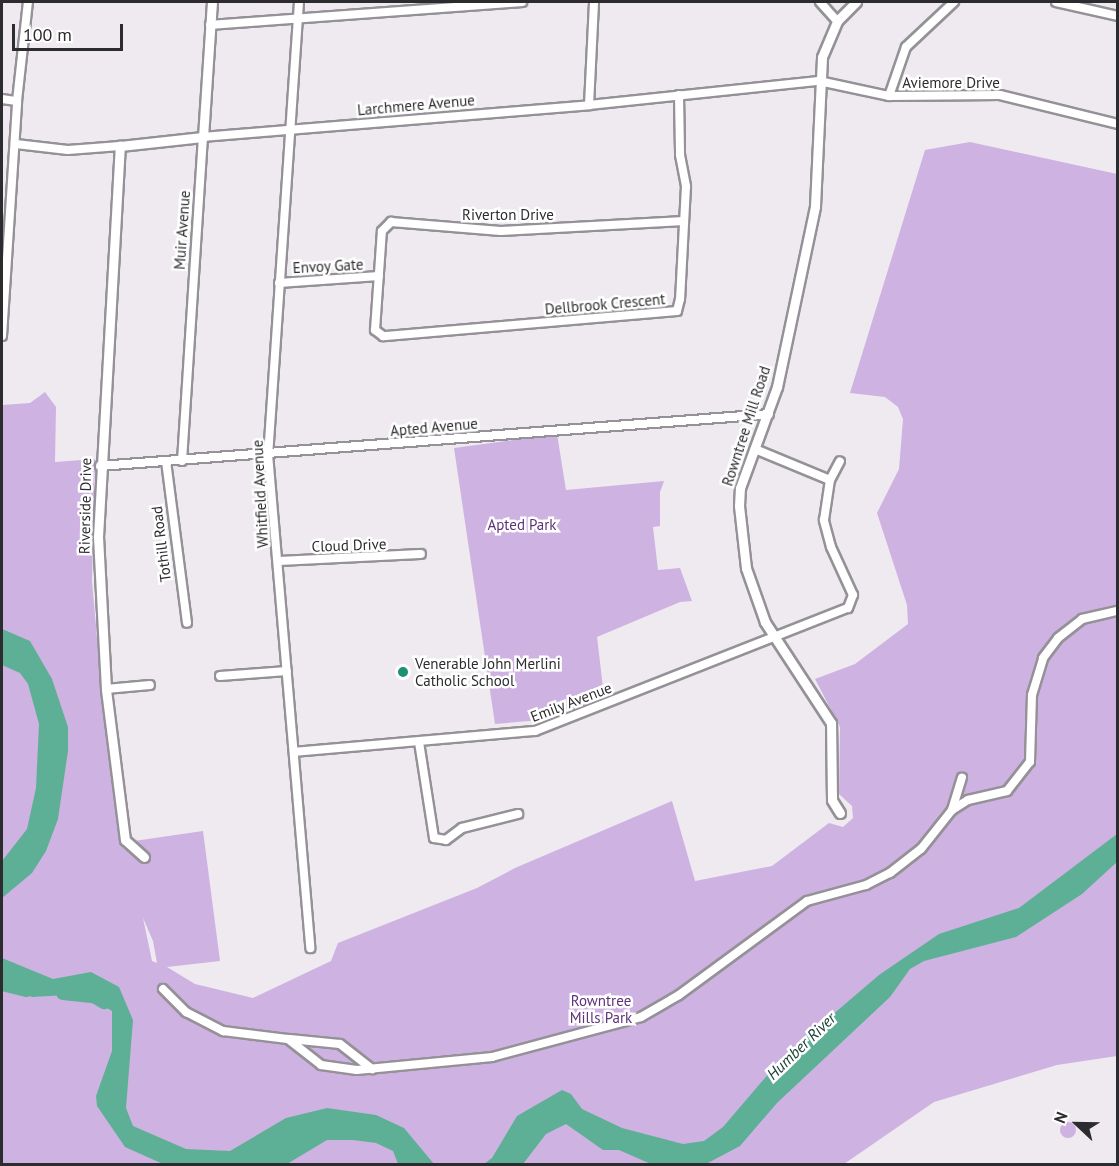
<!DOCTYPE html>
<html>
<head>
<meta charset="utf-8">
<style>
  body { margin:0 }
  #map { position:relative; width:1119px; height:1166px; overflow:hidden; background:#eeeaf0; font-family:"PT Sans",sans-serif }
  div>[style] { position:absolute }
  .green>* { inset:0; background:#ceb2e2 }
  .round { border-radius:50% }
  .water>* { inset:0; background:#5db096 }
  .river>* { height:14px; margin:-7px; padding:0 7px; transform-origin:7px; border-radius:7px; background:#5db096 }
  .roads { filter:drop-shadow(2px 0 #949197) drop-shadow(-2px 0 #949197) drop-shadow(0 2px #949197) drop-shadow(0 -2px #949197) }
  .minor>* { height:8px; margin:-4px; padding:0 4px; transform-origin:4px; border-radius:4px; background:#fff }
  .tertiary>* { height:9px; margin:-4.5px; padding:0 4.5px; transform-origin:4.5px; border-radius:4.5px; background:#fff }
  .dots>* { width:16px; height:16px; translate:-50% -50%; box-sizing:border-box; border:3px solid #fff; border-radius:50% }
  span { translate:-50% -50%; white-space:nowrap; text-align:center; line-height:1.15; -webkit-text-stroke:5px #fff; paint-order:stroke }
  .street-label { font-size:15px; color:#2c2b2d }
  .park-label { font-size:15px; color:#5e3278 }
  .poi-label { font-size:15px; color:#2c2b2d }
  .left { translate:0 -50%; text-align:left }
  .water-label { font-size:16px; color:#1b4135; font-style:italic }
  .frame { position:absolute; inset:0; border:3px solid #2c2b2d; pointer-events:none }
  .north { position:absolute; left:1047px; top:1094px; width:60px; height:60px; -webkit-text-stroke:4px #fff; paint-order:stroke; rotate:292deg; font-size:16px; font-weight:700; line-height:24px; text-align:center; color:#2c2b2d }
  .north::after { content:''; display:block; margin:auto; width:21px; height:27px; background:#2c2b2d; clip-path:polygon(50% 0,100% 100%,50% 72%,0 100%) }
  .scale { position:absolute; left:12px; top:24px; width:111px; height:27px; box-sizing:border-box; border:3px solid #2c2b2d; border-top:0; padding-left:8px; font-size:18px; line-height:21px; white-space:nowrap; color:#2c2b2d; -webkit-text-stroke:4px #fff; paint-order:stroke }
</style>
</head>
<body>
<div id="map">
  <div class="green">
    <div style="clip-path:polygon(evenodd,970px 142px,1117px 174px,1117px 1056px,1057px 1065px,934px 1102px,844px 1164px,2px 1164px,2px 405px,30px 403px,45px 392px,56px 407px,55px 462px,95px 459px,92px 581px,102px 694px,127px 842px,203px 831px,220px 961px,167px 967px,195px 984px,253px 998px,331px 961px,338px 943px,477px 888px,515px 868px,672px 801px,695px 881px,772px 866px,829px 823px,843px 827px,853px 818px,852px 806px,839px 794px,840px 727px,815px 679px,855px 664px,908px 624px,907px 605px,877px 513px,899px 469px,903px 419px,898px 407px,885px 397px,850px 393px,925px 150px,970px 142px,143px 918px,153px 941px,157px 963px,152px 961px,143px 918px)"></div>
    <div style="clip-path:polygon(557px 434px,566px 490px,664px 481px,660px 492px,660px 526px,653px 527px,658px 570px,680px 568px,692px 601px,680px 602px,597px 637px,604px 696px,541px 720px,495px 724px,454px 448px)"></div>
    <div class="round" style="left:1060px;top:1122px;width:16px;height:16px"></div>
  </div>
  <div class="water">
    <div style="clip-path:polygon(2px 629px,30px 641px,52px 679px,68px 727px,68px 751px,58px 819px,46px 851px,32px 873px,2px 898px,2px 861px,27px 829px,36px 788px,39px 724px,28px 684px,20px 673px,2px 665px)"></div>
    <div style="clip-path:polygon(1117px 834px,1117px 862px,1082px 894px,1016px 937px,924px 961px,910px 969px,890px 997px,777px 1103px,740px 1146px,706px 1164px,651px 1164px,619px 1150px,603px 1150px,566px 1124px,546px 1134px,523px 1164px,484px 1164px,492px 1158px,517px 1116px,562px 1090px,571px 1094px,582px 1109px,622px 1128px,683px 1144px,704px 1141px,723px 1127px,782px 1058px,879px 975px,939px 934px,1019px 908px)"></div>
    <div style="clip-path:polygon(2px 958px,53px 979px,91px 972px,119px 987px,133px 1020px,126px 1108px,133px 1126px,186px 1149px,230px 1151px,286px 1118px,327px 1108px,376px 1115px,404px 1128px,434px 1164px,398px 1164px,393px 1151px,376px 1143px,353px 1140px,327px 1140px,287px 1164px,163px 1164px,125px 1147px,97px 1106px,96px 1096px,112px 1051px,112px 1011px,84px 994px,32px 997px,2px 983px)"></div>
  </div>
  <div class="river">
    <div style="left:2px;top:984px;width:25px;rotate:14deg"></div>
    <div style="left:63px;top:993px;width:31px;rotate:6deg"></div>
    <div style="left:94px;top:996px;width:12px;rotate:31deg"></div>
  </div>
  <div class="roads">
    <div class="minor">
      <div style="left:299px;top:2px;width:453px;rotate:93.9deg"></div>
      <div style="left:268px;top:454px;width:496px;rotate:85.1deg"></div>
      <div style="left:820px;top:2px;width:25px;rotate:48deg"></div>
      <div style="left:1056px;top:2px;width:64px;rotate:12.7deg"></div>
      <div style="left:210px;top:25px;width:313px;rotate:-4.2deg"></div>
      <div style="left:679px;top:95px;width:60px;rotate:89deg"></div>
      <div style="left:680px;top:155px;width:32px;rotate:79deg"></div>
      <div style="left:686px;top:186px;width:113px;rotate:93deg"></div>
      <div style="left:680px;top:299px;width:12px;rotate:104deg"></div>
      <div style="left:677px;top:311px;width:295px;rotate:175.1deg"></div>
      <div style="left:383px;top:336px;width:10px;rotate:-143deg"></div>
      <div style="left:375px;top:330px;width:99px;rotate:-86deg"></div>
      <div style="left:382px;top:231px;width:13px;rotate:-45deg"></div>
      <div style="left:391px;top:222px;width:110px;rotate:4.7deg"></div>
      <div style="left:501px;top:231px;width:183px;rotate:-3.1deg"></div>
      <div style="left:889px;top:96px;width:52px;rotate:-70.9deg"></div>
      <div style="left:906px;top:47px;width:66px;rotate:-43.2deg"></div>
      <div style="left:2px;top:99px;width:15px;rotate:8deg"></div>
      <div style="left:589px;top:105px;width:103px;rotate:-87.2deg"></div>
      <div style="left:16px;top:144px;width:52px;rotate:6.6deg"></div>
      <div style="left:68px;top:150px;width:52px;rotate:-4.4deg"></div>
      <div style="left:279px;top:283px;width:100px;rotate:-4deg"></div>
      <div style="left:2px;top:336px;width:235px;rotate:-86.3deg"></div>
      <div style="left:17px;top:101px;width:100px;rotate:-83.7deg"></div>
      <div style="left:755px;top:449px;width:81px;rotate:22.5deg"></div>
      <div style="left:166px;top:461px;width:163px;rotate:82.6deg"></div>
      <div style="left:182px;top:461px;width:325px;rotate:-86.3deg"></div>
      <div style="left:203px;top:137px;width:387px;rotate:-4.7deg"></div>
      <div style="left:589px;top:105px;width:231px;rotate:-6deg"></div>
      <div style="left:819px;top:81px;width:72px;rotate:12.1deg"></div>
      <div style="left:889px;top:96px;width:111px;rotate:-0.5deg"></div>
      <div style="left:1000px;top:95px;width:122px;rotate:13.8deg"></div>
      <div style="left:100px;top:466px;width:671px;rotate:-4.44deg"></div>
      <div style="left:278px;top:561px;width:143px;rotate:-2.8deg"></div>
      <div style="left:220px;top:676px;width:67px;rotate:-4.3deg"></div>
      <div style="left:106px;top:689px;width:44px;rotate:-5.2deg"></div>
      <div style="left:419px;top:742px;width:97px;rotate:81.1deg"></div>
      <div style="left:434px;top:838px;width:12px;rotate:9deg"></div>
      <div style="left:446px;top:840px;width:20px;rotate:-37deg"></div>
      <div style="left:462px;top:828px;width:58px;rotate:-14deg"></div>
      <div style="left:294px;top:752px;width:242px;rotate:-5deg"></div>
      <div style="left:535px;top:731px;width:336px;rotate:-21.5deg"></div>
      <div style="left:848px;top:608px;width:14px;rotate:-69deg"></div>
      <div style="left:853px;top:595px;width:53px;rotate:-114.6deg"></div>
      <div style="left:831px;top:547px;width:28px;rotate:-105deg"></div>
      <div style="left:824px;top:520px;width:40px;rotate:-81.5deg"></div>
      <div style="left:830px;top:480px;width:21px;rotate:-62deg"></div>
      <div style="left:952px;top:810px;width:34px;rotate:-73deg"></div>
      <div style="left:163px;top:989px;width:33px;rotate:45deg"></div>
      <div style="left:186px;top:1012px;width:42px;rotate:27.2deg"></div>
      <div style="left:223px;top:1031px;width:65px;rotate:7deg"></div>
      <div style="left:288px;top:1039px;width:42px;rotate:38.2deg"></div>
      <div style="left:321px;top:1065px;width:36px;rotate:8deg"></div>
      <div style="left:357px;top:1070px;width:136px;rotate:-5.5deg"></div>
      <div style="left:492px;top:1057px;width:154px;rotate:-15deg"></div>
      <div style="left:641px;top:1017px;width:44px;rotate:-30.1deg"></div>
      <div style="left:679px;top:995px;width:159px;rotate:-36.3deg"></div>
      <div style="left:807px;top:901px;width:61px;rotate:-15.2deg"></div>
      <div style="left:866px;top:885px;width:27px;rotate:-27deg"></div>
      <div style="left:890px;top:873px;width:39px;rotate:-38deg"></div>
      <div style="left:921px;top:849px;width:50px;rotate:-51.5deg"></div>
      <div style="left:952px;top:810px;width:19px;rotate:-32deg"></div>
      <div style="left:968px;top:800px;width:40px;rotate:-13deg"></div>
      <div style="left:1007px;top:791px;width:37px;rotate:-52deg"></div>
      <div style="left:1030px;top:762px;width:67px;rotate:-88.3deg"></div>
      <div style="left:1032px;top:695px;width:39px;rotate:-73deg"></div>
      <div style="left:1043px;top:658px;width:25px;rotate:-53deg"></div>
      <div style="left:1058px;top:638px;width:31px;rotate:-38deg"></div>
      <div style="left:1082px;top:619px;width:37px;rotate:-13deg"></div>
      <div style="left:290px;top:1039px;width:50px;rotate:5.7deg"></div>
      <div style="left:340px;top:1044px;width:41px;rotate:38deg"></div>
    </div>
    <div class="tertiary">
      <div style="left:840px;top:813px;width:15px;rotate:-122deg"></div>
      <div style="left:832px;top:800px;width:77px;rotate:-90.7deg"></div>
      <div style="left:831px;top:723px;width:121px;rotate:-123.2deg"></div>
      <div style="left:765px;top:622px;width:57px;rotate:-109.4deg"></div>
      <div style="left:746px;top:568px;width:62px;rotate:-96.4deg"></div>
      <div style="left:739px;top:506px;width:18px;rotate:-87deg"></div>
      <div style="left:740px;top:488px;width:108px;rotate:-69.9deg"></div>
      <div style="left:777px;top:387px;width:185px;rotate:-78.1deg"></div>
      <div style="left:815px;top:206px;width:149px;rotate:-87.3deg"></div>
      <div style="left:822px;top:57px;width:39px;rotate:-67deg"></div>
      <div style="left:837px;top:21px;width:27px;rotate:-45deg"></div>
      <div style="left:144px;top:857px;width:25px;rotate:-138deg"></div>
      <div style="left:125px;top:840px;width:152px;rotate:-97.2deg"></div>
      <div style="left:106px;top:689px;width:152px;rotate:-93deg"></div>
      <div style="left:98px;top:537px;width:392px;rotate:-86.8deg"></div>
      <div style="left:120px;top:146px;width:83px;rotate:-6.2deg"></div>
      <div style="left:203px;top:137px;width:135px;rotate:-86.2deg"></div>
    </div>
  </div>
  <div class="dots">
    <div style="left:403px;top:672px;background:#1b9073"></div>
  </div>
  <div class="street-label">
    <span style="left:951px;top:83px">Aviemore Drive</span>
    <span style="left:416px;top:105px;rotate:-5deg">Larchmere Avenue</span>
    <span style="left:508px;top:215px">Riverton Drive</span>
    <span style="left:182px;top:230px;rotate:-86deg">Muir Avenue</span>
    <span style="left:328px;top:266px;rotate:-3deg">Envoy Gate</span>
    <span style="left:605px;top:304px;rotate:-5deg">Dellbrook Crescent</span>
    <span style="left:746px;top:426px;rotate:-72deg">Rowntree Mill Road</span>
    <span style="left:434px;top:427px;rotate:-5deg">Apted Avenue</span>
    <span style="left:260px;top:494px;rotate:-93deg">Whitfield Avenue</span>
    <span style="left:85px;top:506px;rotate:-89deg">Riverside Drive</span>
    <span style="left:161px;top:544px;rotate:-97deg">Tothill Road</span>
    <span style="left:349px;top:545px;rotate:-2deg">Cloud Drive</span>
    <span style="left:571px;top:702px;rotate:-21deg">Emily Avenue</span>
  </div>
  <div class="park-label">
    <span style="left:522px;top:525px">Apted Park</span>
    <span style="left:601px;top:1009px">Rowntree<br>Mills Park</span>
  </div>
  <div class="poi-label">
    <span class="left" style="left:415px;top:672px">Venerable John Merlini<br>Catholic School</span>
  </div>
  <div class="water-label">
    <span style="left:801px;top:1046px;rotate:-44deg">Humber River</span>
  </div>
  <div class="frame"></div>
  <div class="north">N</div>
  <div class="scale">100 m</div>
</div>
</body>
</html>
